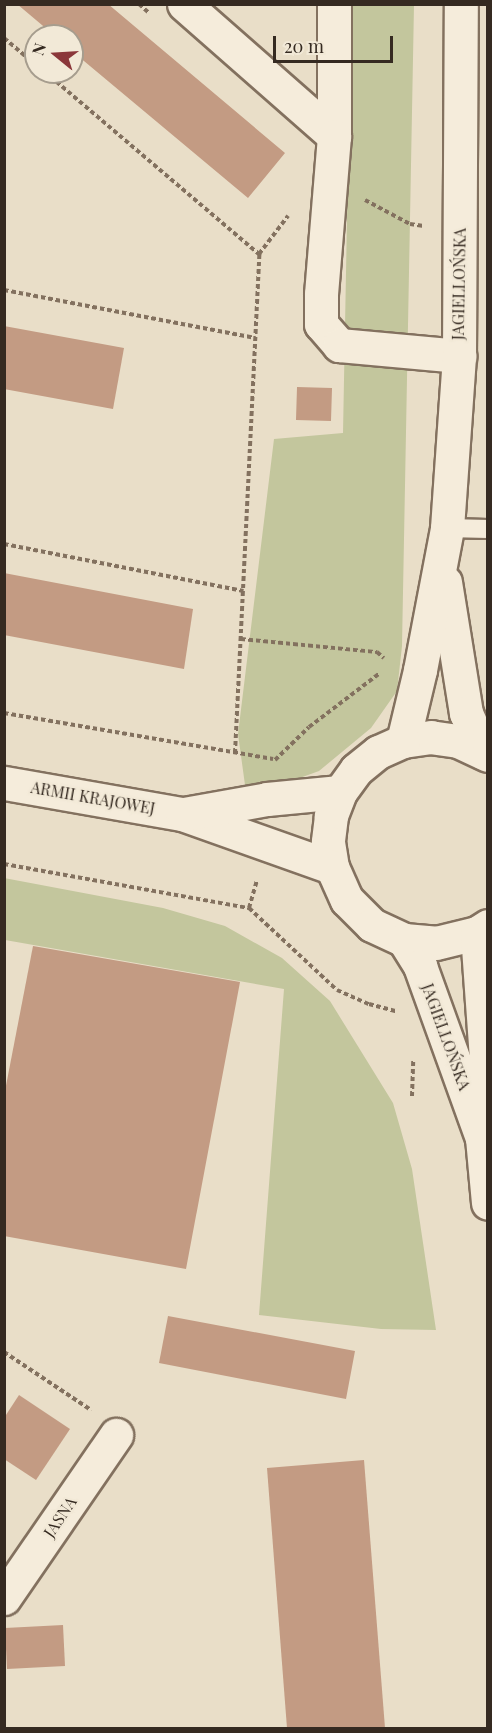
<!DOCTYPE html>
<html>
<head>
<meta charset="utf-8">
<style>
  body { margin:0 }
  #map { position:relative; width:492px; height:1733px; overflow:hidden; background:#e9dec8; font-family:"Playfair Display",serif }
  div>[style] { position:absolute }
  .green>* { inset:0; background:#c3c69d }
  .building>* { inset:0; background:#c39b83 }
  .path>* { height:4px; margin-top:-2px; transform-origin:0; background:repeating-linear-gradient(90deg,#83715f 0 4.5px,transparent 0 7.5px) }
  .roads { filter:drop-shadow(2px 0 #83715f) drop-shadow(-2px 0 #83715f) drop-shadow(0 2px #83715f) drop-shadow(0 -2px #83715f) }
  .lane>* { height:18px; margin:-9px; padding:0 9px; transform-origin:9px; border-radius:9px; background:#f5ecdb }
  .street>* { height:33px; margin:-16.5px; padding:0 16.5px; transform-origin:16.5px; border-radius:16.5px; background:#f5ecdb }
  .secondary>* { height:33px; margin:-16.5px; padding:0 16.5px; transform-origin:16.5px; border-radius:16.5px; background:#f5ecdb }
  span { translate:-50% -50%; white-space:nowrap; text-align:center; line-height:1.15; -webkit-text-stroke:4.5px #f2e9d7; paint-order:stroke }
  .street-label { font-size:16px; color:#352a21 }
  .frame { position:absolute; inset:0; border:6px solid #352a21; pointer-events:none }
  .north { position:absolute; left:24px; top:24px; width:60px; height:60px; box-sizing:border-box; background:#f2e9d7; border:2px solid #a69d8e; border-radius:50%; rotate:288deg; font-size:16px; font-weight:700; line-height:24px; text-align:center; color:#352a21 }
  .north::after { content:''; display:block; margin:auto; width:21px; height:27px; background:#8b373a; clip-path:polygon(50% 0,100% 100%,50% 72%,0 100%) }
  .scale { position:absolute; left:273px; top:36px; width:120px; height:27px; box-sizing:border-box; border:3px solid #352a21; border-top:0; padding-left:8px; font-size:18px; line-height:21px; white-space:nowrap; color:#352a21; -webkit-text-stroke:4px #f2e9d7; paint-order:stroke }
</style>
</head>
<body>
<div id="map">
  <div class="green">
    <div style="clip-path:polygon(351px 5px,414px 5px,402px 646px,397px 691px,371px 728px,319px 771px,275px 787px,245px 785px,238px 734px,274px 439px,343px 433px)"></div>
    <div style="clip-path:polygon(4px 878px,163px 908px,225px 926px,282px 958px,330px 1001px,393px 1103px,412px 1169px,436px 1330px,381px 1329px,259px 1315px,284px 989px,5px 940px)"></div>
  </div>
  <div class="building">
    <div style="clip-path:polygon(17px 4px,108px 4px,285px 153px,248px 198px,72px 51px,72px 36px,55px 36px)"></div>
    <div style="clip-path:polygon(4px 326px,124px 348px,113px 409px,4px 389px)"></div>
    <div style="clip-path:polygon(297px 387px,332px 388px,331px 421px,296px 420px)"></div>
    <div style="clip-path:polygon(4px 573px,193px 609px,184px 669px,4px 635px)"></div>
    <div style="clip-path:polygon(33px 946px,240px 982px,186px 1269px,4px 1236px,4px 1096px)"></div>
    <div style="clip-path:polygon(168px 1316px,355px 1351px,346px 1399px,159px 1363px)"></div>
    <div style="clip-path:polygon(19px 1395px,70px 1429px,36px 1480px,4px 1459px,4px 1418px)"></div>
    <div style="clip-path:polygon(364px 1460px,385px 1728px,287px 1728px,267px 1468px)"></div>
    <div style="clip-path:polygon(63px 1625px,65px 1666px,7px 1669px,5px 1628px)"></div>
  </div>
  <div class="path">
    <div style="left:139px;top:4px;width:12px;rotate:42deg"></div>
    <div style="left:4px;top:38px;width:42px;rotate:40.2deg"></div>
    <div style="left:45px;top:72px;width:281px;rotate:40.4deg"></div>
    <div style="left:365px;top:200px;width:51px;rotate:28.1deg"></div>
    <div style="left:410px;top:224px;width:14px;rotate:8deg"></div>
    <div style="left:4px;top:290px;width:256px;rotate:10.8deg"></div>
    <div style="left:4px;top:544px;width:244px;rotate:11.1deg"></div>
    <div style="left:241px;top:639px;width:137px;rotate:5.5deg"></div>
    <div style="left:377px;top:652px;width:9px;rotate:41deg"></div>
    <div style="left:4px;top:713px;width:273px;rotate:9.7deg"></div>
    <div style="left:235px;top:753px;width:500px;rotate:-87.2deg"></div>
    <div style="left:259px;top:254px;width:48px;rotate:-52.7deg"></div>
    <div style="left:275px;top:760px;width:47px;rotate:-44.1deg"></div>
    <div style="left:309px;top:727px;width:89px;rotate:-37.3deg"></div>
    <div style="left:4px;top:864px;width:249px;rotate:10.2deg"></div>
    <div style="left:249px;top:908px;width:120px;rotate:43deg"></div>
    <div style="left:337px;top:990px;width:35px;rotate:24deg"></div>
    <div style="left:369px;top:1004px;width:28px;rotate:15deg"></div>
    <div style="left:249px;top:908px;width:29px;rotate:-74deg"></div>
    <div style="left:412px;top:1096px;width:35px;rotate:-88deg"></div>
    <div style="left:4px;top:1352px;width:105px;rotate:33.7deg"></div>
  </div>
  <div class="roads">
    <div class="lane">
      <div style="left:447px;top:528px;width:41px;rotate:1.4deg"></div>
    </div>
    <div class="street">
      <div style="left:184px;top:4px;width:200px;rotate:41.3deg"></div>
      <div style="left:334px;top:4px;width:132px;rotate:90deg"></div>
      <div style="left:334px;top:136px;width:159px;rotate:94.7deg"></div>
      <div style="left:321px;top:294px;width:30px;rotate:90deg"></div>
      <div style="left:321px;top:324px;width:28px;rotate:49deg"></div>
      <div style="left:339px;top:345px;width:121px;rotate:5.2deg"></div>
      <div style="left:4px;top:1598px;width:198px;rotate:-55.5deg"></div>
    </div>
    <div class="secondary">
      <div style="left:445px;top:582px;width:133px;rotate:80.9deg"></div>
      <div style="left:466px;top:713px;width:43px;rotate:66.4deg"></div>
      <div style="left:403px;top:741px;width:73px;rotate:-76.5deg"></div>
      <div style="left:420px;top:670px;width:145px;rotate:-79.2deg"></div>
      <div style="left:447px;top:528px;width:172px;rotate:-86deg"></div>
      <div style="left:459px;top:356px;width:352px;rotate:-89.7deg"></div>
      <div style="left:488px;top:755px;width:33px;rotate:-155deg"></div>
      <div style="left:458px;top:741px;width:27px;rotate:-172deg"></div>
      <div style="left:431px;top:737px;width:28px;rotate:172deg"></div>
      <div style="left:403px;top:741px;width:27px;rotate:156deg"></div>
      <div style="left:378px;top:752px;width:28px;rotate:141deg"></div>
      <div style="left:356px;top:770px;width:27px;rotate:126deg"></div>
      <div style="left:340px;top:792px;width:26px;rotate:111deg"></div>
      <div style="left:331px;top:816px;width:26px;rotate:97deg"></div>
      <div style="left:328px;top:842px;width:25px;rotate:81deg"></div>
      <div style="left:332px;top:867px;width:36px;rotate:66deg"></div>
      <div style="left:347px;top:900px;width:35px;rotate:45deg"></div>
      <div style="left:372px;top:925px;width:35px;rotate:25deg"></div>
      <div style="left:404px;top:940px;width:32px;rotate:5deg"></div>
      <div style="left:436px;top:943px;width:42px;rotate:-13.7deg"></div>
      <div style="left:477px;top:933px;width:13px;rotate:-32deg"></div>
      <div style="left:4px;top:783px;width:181px;rotate:9.9deg"></div>
      <div style="left:182px;top:814px;width:159px;rotate:19.5deg"></div>
      <div style="left:184px;top:814px;width:84px;rotate:-10.2deg"></div>
      <div style="left:267px;top:799px;width:73px;rotate:-5.5deg"></div>
      <div style="left:477px;top:933px;width:152px;rotate:85.9deg"></div>
      <div style="left:404px;top:940px;width:31px;rotate:58deg"></div>
      <div style="left:420px;top:966px;width:183px;rotate:70.2deg"></div>
      <div style="left:485px;top:1115px;width:23px;rotate:97deg"></div>
      <div style="left:482px;top:1138px;width:65px;rotate:84.7deg"></div>
    </div>
  </div>
  <div class="street-label">
    <span style="left:459px;top:284px;rotate:-89deg">JAGIELLOŃSKA</span>
    <span style="left:93px;top:798px;rotate:10deg">ARMII KRAJOWEJ</span>
    <span style="left:446px;top:1037px;rotate:70deg">JAGIELLOŃSKA</span>
    <span style="left:60px;top:1517px;rotate:-56deg">JASNA</span>
  </div>
  <div class="frame"></div>
  <div class="north">N</div>
  <div class="scale">20 m</div>
</div>
</body>
</html>
